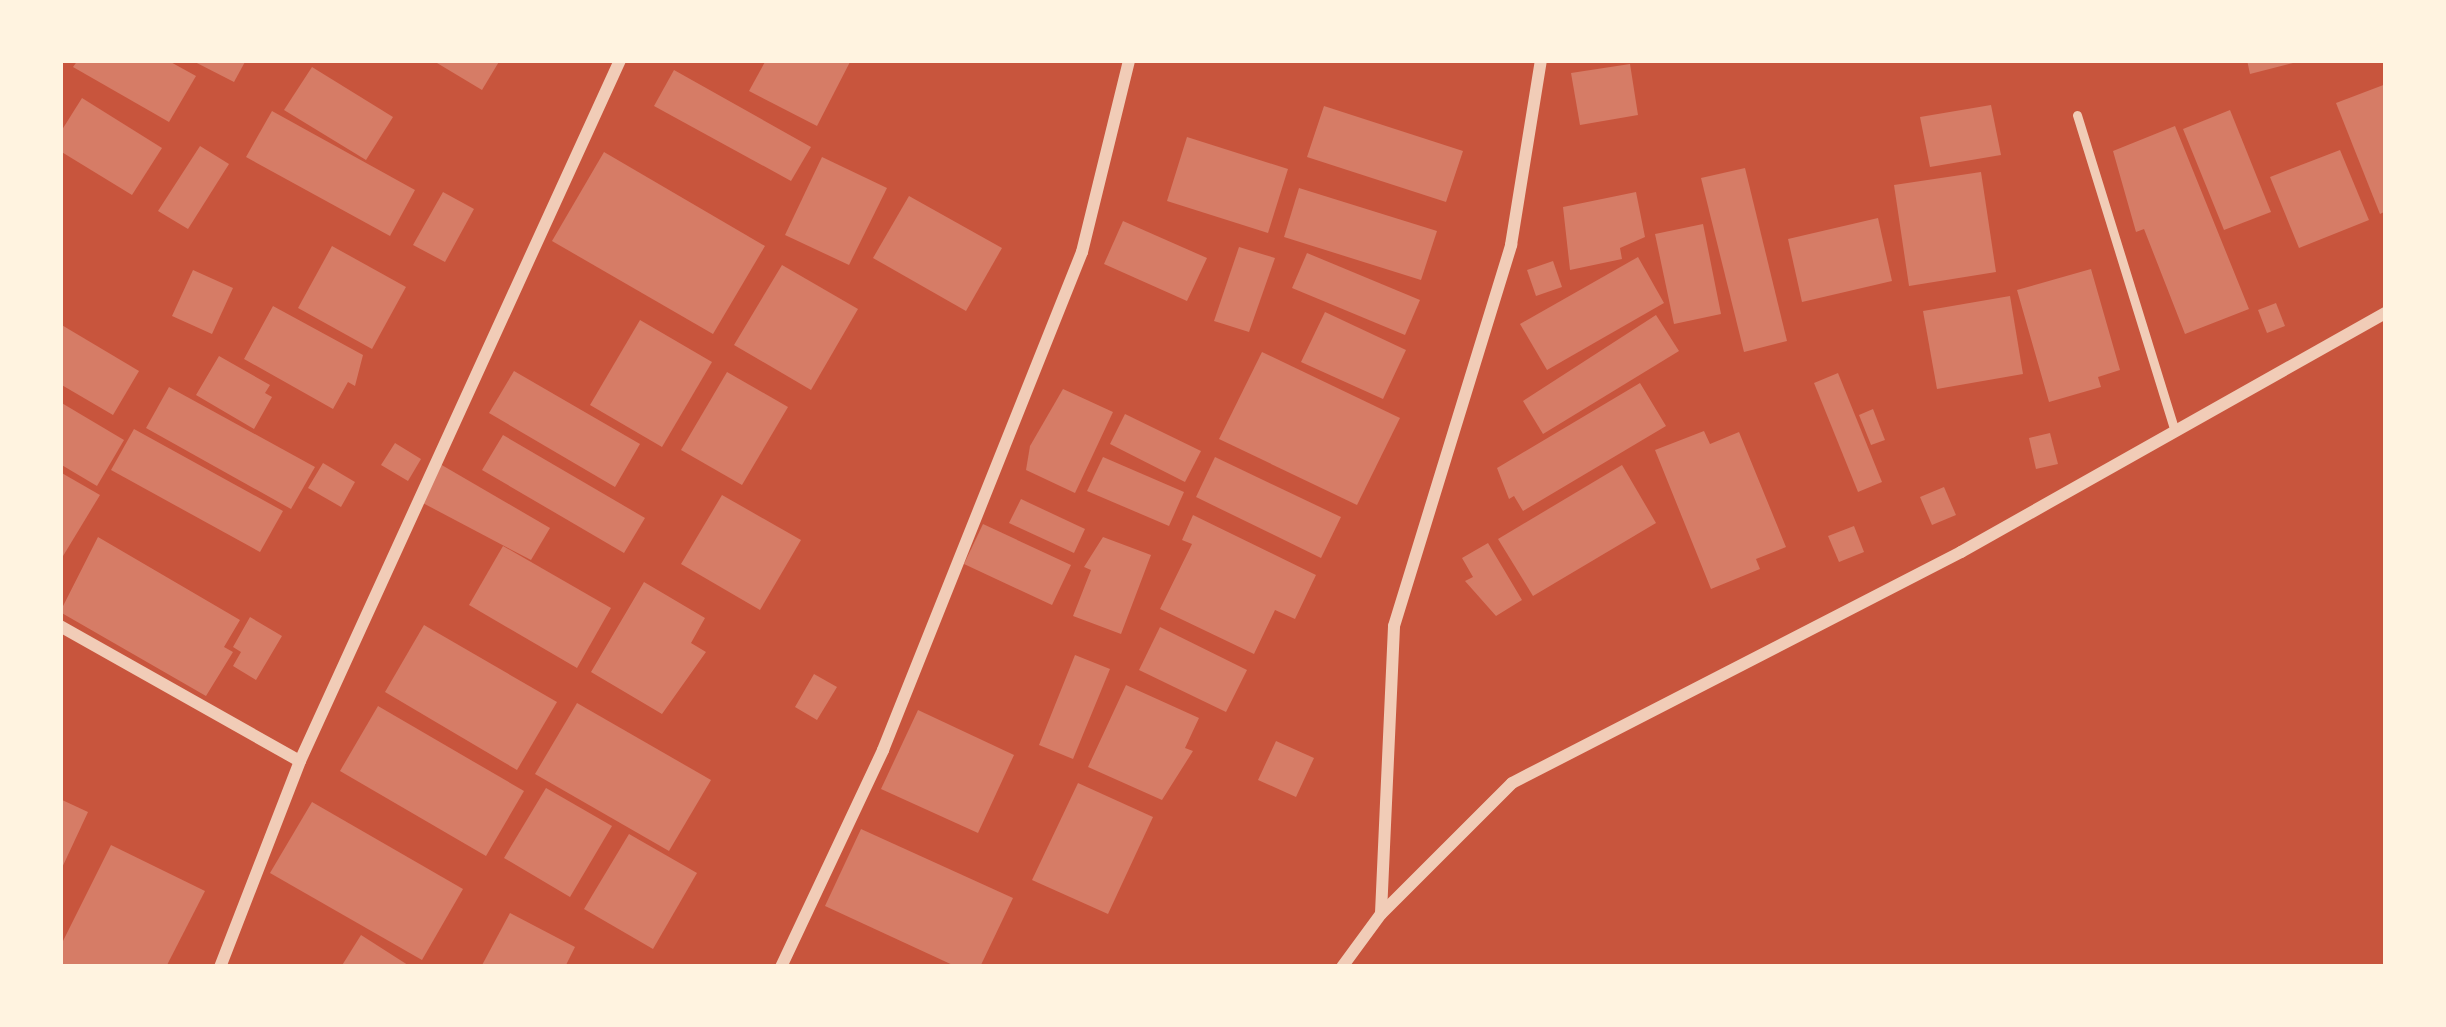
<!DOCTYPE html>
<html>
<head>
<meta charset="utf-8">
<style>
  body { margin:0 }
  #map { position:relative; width:2446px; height:1027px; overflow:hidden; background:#c8553d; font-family:Lora,serif }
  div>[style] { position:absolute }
  .building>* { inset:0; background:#d67c66 }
  .service>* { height:9px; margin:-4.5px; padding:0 4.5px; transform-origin:4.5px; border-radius:4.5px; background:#f1ccb7 }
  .minor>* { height:12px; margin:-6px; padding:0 6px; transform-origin:6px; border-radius:6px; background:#f1ccb7 }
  span { translate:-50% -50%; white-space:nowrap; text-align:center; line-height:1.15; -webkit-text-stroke:9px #fff3e0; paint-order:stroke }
  .frame { position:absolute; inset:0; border:63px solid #fff3e0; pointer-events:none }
</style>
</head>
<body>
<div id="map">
  <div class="building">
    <div style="clip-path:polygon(78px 60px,167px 60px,196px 76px,169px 122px,73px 67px)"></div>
    <div style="clip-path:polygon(191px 60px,246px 60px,234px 82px)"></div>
    <div style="clip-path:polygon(432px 60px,500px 60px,482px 90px)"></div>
    <div style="clip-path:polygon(766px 60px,851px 60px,817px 126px,749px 91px)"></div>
    <div style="clip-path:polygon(2247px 60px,2297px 60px,2297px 62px,2250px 74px)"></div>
    <div style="clip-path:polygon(1630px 64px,1638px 115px,1580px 125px,1571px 73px)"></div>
    <div style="clip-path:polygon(312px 67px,393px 117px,366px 160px,284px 110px)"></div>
    <div style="clip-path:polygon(674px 70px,811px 147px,791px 181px,654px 106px)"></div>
    <div style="clip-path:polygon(2386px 84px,2386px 211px,2380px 214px,2336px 103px)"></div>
    <div style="clip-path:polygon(82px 98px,162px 148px,132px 195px,60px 151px,60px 133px)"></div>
    <div style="clip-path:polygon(1991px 105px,2001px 155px,1930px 167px,1920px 117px)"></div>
    <div style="clip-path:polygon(1324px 106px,1463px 151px,1446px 202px,1307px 157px)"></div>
    <div style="clip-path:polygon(2230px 110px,2271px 212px,2224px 230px,2183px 129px)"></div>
    <div style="clip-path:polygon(272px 111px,415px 190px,390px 236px,246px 157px)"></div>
    <div style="clip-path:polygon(2175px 126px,2249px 309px,2185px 334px,2144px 229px,2136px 232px,2113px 151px)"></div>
    <div style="clip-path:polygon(1187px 137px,1288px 169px,1268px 233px,1167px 201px)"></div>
    <div style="clip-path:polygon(200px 146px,229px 164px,188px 229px,158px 211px)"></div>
    <div style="clip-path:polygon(2340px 150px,2369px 220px,2299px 248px,2270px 177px)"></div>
    <div style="clip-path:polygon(604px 152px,765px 246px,713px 334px,552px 241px)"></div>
    <div style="clip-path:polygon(822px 157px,887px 188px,849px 265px,785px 235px)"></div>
    <div style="clip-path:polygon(1745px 168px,1787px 341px,1744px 352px,1701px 178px)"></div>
    <div style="clip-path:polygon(1981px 172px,1996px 272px,1909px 286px,1894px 185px)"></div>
    <div style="clip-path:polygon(1299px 188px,1437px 231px,1421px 280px,1284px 237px)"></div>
    <div style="clip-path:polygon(443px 192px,474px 209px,445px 262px,413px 245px)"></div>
    <div style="clip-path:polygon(1636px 192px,1645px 237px,1620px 248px,1622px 259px,1570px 270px,1563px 207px)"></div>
    <div style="clip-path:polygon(909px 196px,1002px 248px,966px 311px,873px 258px)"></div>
    <div style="clip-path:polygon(1878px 218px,1892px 281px,1802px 302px,1788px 239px)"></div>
    <div style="clip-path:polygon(1123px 221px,1207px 258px,1187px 301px,1104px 264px)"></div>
    <div style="clip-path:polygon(1703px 224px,1721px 314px,1674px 324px,1655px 234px)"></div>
    <div style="clip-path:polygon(332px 246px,406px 287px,372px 349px,298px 308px)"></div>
    <div style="clip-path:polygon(1239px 247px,1275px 258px,1249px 332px,1214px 321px)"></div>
    <div style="clip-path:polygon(1307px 253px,1420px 300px,1405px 335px,1292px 288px)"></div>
    <div style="clip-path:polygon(1638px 257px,1664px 303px,1547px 370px,1520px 324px)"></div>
    <div style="clip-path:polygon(1553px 261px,1562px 287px,1536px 296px,1527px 270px)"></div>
    <div style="clip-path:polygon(782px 265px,858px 309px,811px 390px,734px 345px)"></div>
    <div style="clip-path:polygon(2091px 269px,2120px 370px,2098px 377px,2101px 387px,2049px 402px,2017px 290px)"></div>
    <div style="clip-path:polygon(193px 270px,233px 288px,212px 334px,172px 316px)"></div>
    <div style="clip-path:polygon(2010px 296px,2023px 374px,1937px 389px,1923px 311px)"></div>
    <div style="clip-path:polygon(2276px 303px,2285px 326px,2267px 333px,2258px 310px)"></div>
    <div style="clip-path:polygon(273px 306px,363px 355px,355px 386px,348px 382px,333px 409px,244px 359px)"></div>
    <div style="clip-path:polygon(1325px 312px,1406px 350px,1383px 399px,1301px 362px)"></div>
    <div style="clip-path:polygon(1656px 315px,1679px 351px,1543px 434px,1523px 401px)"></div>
    <div style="clip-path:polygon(640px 320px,712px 362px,662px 447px,590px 405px)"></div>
    <div style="clip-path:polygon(60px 324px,139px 371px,113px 415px,60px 384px)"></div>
    <div style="clip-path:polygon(1262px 352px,1400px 418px,1357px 505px,1219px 439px)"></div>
    <div style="clip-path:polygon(219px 356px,270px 385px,265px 393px,272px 397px,254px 429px,196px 395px)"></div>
    <div style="clip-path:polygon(514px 371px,640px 444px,615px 487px,489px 413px)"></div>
    <div style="clip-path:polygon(727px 372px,788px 407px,742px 485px,681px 450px)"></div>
    <div style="clip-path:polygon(1838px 373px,1882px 482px,1858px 492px,1814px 383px)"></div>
    <div style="clip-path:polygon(1640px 383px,1666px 426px,1523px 511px,1514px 496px,1509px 499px,1497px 468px)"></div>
    <div style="clip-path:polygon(169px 387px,315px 467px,291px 509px,146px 428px)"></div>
    <div style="clip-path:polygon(1063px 389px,1113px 412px,1075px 493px,1026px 470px,1030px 446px)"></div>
    <div style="clip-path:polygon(60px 402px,124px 440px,97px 486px,60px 464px)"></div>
    <div style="clip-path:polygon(1873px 409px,1885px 440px,1871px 445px,1859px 415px)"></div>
    <div style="clip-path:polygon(1125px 414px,1201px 451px,1185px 482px,1110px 444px)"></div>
    <div style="clip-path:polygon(134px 429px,283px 511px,260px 552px,111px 470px)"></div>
    <div style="clip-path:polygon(1704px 431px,1710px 444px,1739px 432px,1786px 547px,1756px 559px,1760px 569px,1711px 589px,1655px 450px)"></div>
    <div style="clip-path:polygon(2050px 433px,2058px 464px,2036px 469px,2029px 438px)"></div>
    <div style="clip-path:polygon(503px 435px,645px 518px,624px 553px,482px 470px)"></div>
    <div style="clip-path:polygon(395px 443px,421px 459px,408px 481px,381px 465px)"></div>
    <div style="clip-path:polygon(1103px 457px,1184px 492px,1169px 526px,1087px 491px)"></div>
    <div style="clip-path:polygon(1215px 457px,1341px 517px,1321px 558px,1196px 497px)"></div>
    <div style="clip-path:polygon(323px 463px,355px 482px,341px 507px,308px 488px)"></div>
    <div style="clip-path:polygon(440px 464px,550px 528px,531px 560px,419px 501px)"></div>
    <div style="clip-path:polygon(1622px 465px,1656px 523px,1533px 596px,1498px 539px)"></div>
    <div style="clip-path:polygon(60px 472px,100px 495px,60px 561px)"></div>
    <div style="clip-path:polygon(1944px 487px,1956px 515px,1932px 525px,1920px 497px)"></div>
    <div style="clip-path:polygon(722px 495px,801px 540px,760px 610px,681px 564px)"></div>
    <div style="clip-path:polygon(1021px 499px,1085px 529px,1074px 553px,1009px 523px)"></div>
    <div style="clip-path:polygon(1193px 515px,1316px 575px,1295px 619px,1275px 610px,1254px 654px,1160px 609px,1192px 544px,1182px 540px)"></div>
    <div style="clip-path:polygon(983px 524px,1071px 565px,1052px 605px,964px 564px)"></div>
    <div style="clip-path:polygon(1854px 526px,1864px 552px,1839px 562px,1828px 536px)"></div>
    <div style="clip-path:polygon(98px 537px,240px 620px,224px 647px,233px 652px,206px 696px,60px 612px)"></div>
    <div style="clip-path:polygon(1103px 537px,1151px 555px,1121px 634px,1073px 616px,1091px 570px,1084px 567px)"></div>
    <div style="clip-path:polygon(1488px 543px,1522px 600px,1496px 616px,1465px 581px,1473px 577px,1462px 558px)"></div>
    <div style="clip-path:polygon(503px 546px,611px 608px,577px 668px,469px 605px)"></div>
    <div style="clip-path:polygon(644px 582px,705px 618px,691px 643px,706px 652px,662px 714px,591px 672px)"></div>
    <div style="clip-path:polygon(250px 617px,282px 636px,256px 680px,233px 666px,241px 652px,233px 647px)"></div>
    <div style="clip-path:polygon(424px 625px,557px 702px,517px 770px,385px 692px)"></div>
    <div style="clip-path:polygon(1160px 627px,1247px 670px,1226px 712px,1139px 670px)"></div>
    <div style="clip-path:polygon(1075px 655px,1110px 669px,1073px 759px,1039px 745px)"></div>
    <div style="clip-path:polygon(814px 674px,837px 687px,817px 720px,795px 707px)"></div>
    <div style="clip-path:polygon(1126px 685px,1199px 718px,1185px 748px,1193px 751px,1162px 800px,1088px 767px)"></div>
    <div style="clip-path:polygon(577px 703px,711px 780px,669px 851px,535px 774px)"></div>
    <div style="clip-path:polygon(378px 706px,524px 791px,486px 856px,340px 771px)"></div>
    <div style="clip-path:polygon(918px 710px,1014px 755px,978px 833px,881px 789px)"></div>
    <div style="clip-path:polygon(1276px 741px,1314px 758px,1296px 797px,1258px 780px)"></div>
    <div style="clip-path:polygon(1078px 783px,1153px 817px,1108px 914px,1032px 880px)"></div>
    <div style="clip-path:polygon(546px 788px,612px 826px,570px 897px,504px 858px)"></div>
    <div style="clip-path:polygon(60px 799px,88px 812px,60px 872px)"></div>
    <div style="clip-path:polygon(312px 802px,463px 889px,422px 960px,270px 873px)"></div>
    <div style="clip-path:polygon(861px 829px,1013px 898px,980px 967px,957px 967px,825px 906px)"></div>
    <div style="clip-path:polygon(629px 834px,697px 873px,653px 949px,584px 909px)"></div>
    <div style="clip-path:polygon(111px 845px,205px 891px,166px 967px,60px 967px,60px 947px)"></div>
    <div style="clip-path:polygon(510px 913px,575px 947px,565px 967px,481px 967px)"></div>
    <div style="clip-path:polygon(361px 935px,411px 967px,341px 967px)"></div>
  </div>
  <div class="service">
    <div style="left:2077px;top:115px;width:331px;rotate:72.8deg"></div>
  </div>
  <div class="minor">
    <div style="left:60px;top:626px;width:275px;rotate:29.4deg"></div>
    <div style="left:300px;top:761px;width:221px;rotate:111.2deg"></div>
    <div style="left:300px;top:761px;width:771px;rotate:-65.46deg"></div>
    <div style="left:1381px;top:913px;width:287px;rotate:-87.4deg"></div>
    <div style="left:1394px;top:626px;width:399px;rotate:-72.9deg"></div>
    <div style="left:1511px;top:245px;width:187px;rotate:-80.8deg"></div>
    <div style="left:781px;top:967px;width:240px;rotate:-64.8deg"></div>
    <div style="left:883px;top:750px;width:536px;rotate:-68.22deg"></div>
    <div style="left:1082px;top:252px;width:198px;rotate:-76.2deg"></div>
    <div style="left:1342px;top:967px;width:66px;rotate:-53.7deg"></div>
    <div style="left:1381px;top:914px;width:185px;rotate:-45deg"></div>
    <div style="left:1512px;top:783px;width:505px;rotate:-27.22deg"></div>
    <div style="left:1961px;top:552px;width:488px;rotate:-29.4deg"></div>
  </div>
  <div class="frame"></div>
</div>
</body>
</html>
